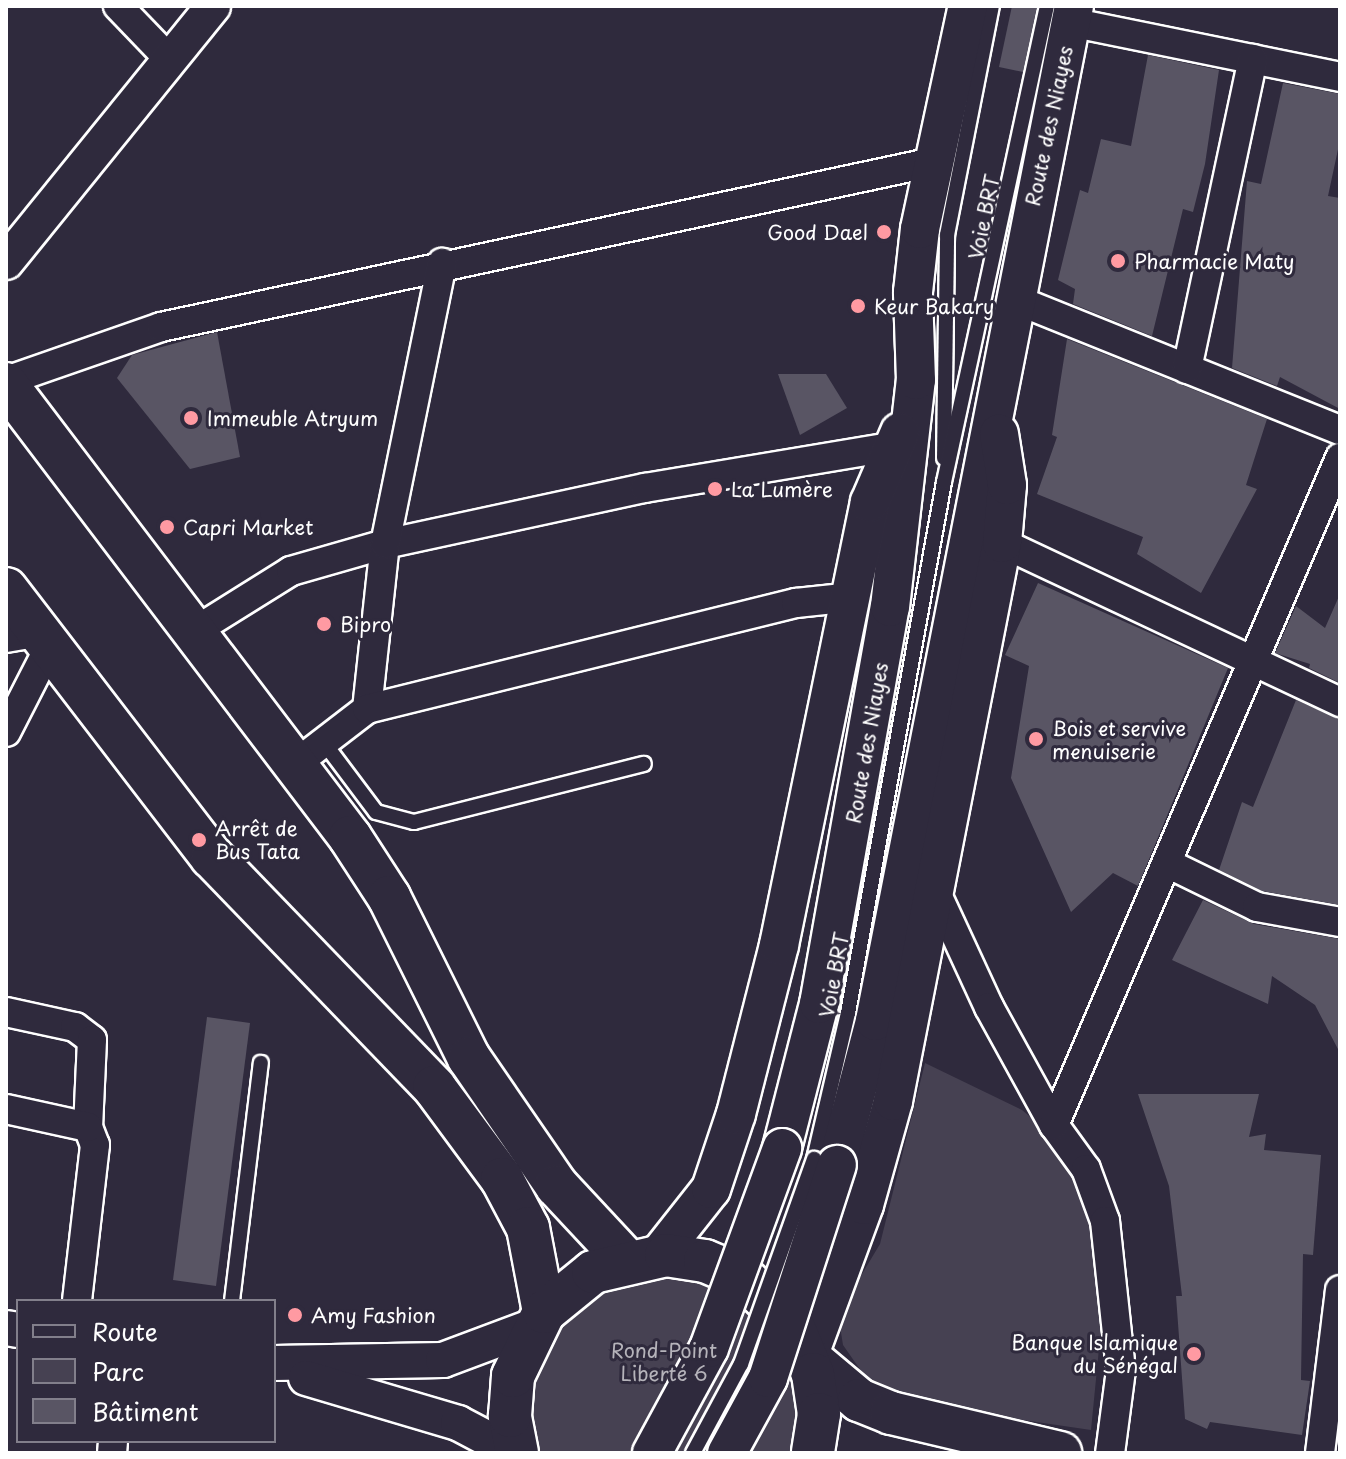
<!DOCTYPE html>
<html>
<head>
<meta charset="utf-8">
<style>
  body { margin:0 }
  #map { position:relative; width:1346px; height:1459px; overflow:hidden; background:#2f2a3d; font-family:"Playpen Sans",sans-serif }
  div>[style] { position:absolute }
  .green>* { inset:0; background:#464152 }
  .building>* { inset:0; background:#595564 }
  .roads { filter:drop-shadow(2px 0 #fff) drop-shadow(-2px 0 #fff) drop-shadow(0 2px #fff) drop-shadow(0 -2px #fff) }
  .service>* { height:14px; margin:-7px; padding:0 7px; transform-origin:7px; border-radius:7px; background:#2f2a3d }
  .minor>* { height:28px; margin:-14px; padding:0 14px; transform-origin:14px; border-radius:14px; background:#2f2a3d }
  .tertiary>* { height:34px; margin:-17px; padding:0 17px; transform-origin:17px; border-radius:17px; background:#2f2a3d }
  .secondary>* { height:38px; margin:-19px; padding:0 19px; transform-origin:19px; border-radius:19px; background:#2f2a3d }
  .primary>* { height:42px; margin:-21px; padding:0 21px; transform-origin:21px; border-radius:21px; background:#2f2a3d }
  .bridges { filter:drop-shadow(2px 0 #fff) drop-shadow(-2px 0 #fff) drop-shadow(0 2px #fff) drop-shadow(0 -2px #fff) }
  .service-bridge>* { height:14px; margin:-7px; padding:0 7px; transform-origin:7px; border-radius:7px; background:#2f2a3d }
  .secondary-bridge>* { height:38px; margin:-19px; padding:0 19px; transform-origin:19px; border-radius:19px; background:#2f2a3d }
  .dots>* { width:22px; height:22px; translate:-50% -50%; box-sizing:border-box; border:4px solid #2f2a3d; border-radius:50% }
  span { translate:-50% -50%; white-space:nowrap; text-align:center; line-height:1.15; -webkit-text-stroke:6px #2f2a3d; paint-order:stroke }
  .street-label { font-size:20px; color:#fff }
  .poi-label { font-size:20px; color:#fff }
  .right { translate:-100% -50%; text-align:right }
  .left { translate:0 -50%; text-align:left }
  .park-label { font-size:20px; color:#b5b3ba }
  .frame { position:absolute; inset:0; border:8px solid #fff; pointer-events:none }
  .legend { position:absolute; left:16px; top:1299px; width:260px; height:144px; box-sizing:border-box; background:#2f2a3d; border:2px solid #827f8b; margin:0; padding:10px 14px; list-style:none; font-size:24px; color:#fff }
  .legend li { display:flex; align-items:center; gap:16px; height:40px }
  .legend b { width:40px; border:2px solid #827f8b }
</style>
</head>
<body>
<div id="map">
  <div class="green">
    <div style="clip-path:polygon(925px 1063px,1022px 1110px,1057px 1139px,1091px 1197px,1102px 1318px,1091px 1430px,928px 1406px,866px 1378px,843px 1345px,838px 1314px,880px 1244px)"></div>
    <div style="clip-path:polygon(686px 1274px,746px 1301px,792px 1363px,799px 1413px,791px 1453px,536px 1453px,529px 1392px,549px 1336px,588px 1296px,630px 1277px)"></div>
  </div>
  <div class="building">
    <div style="clip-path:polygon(1012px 6px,1037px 6px,1023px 72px,999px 67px)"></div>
    <div style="clip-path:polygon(1148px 55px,1219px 70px,1205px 164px,1193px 212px,1183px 209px,1152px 336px,1073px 304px,1075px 289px,1058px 280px,1080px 190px,1088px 193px,1101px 139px,1131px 146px)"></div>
    <div style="clip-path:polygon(1283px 83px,1340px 94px,1340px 140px,1328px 196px,1340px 198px,1340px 409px,1280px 377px,1277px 386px,1232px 368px,1247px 181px,1261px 184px)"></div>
    <div style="clip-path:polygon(217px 332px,240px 457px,190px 469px,117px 378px,132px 355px)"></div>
    <div style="clip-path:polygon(1067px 339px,1267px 419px,1246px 485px,1257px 489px,1201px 593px,1137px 554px,1143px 537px,1037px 494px,1057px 437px,1052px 435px)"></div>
    <div style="clip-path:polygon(778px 374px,826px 374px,847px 408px,800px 435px)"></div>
    <div style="clip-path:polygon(1038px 583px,1228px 668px,1138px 886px,1113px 873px,1071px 912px,1011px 778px,1029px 666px,1005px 655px)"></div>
    <div style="clip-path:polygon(1340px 594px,1340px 683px,1309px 668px,1310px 664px,1275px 653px,1296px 606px,1325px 628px)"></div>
    <div style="clip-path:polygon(1296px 700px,1340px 719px,1340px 905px,1262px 891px,1219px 870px,1242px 802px,1253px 807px)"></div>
    <div style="clip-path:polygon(1203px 900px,1254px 924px,1340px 939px,1340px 1053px,1315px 1005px,1272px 976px,1268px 1004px,1172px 960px)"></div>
    <div style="clip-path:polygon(207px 1017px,250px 1023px,216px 1286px,173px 1280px)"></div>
    <div style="clip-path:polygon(1138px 1094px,1259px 1094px,1249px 1137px,1266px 1134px,1264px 1150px,1321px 1155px,1313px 1255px,1303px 1254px,1301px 1380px,1310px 1381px,1302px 1435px,1210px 1422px,1207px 1429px,1185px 1419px,1176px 1296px,1182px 1296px,1169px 1186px)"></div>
  </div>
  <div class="roads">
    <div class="service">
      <div style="left:944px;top:458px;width:223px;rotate:-89.2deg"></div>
      <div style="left:947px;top:235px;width:233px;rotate:-78.9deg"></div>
      <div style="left:325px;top:744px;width:85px;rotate:53.1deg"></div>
      <div style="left:376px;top:812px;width:39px;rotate:15deg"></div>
      <div style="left:414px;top:822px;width:237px;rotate:-14.2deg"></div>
      <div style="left:814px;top:1159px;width:150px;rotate:-76.9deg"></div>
      <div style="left:848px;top:1013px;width:540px;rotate:-79.75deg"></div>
      <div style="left:944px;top:482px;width:487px;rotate:-77.8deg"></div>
      <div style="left:232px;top:1301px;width:240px;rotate:-83.1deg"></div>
    </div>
    <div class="minor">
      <div style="left:118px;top:6px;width:72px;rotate:46.1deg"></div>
      <div style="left:1070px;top:22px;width:276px;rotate:11.5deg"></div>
      <div style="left:1014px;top:299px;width:351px;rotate:21.9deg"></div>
      <div style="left:1187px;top:369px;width:317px;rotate:-78deg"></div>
      <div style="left:6px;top:381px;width:164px;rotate:-19.2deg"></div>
      <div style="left:161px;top:327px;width:795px;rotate:-12.06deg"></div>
      <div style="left:1002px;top:543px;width:374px;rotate:25.2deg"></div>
      <div style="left:195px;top:631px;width:113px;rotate:-32deg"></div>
      <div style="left:291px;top:571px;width:98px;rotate:-16deg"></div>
      <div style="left:385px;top:544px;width:266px;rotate:-12.2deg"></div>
      <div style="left:645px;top:488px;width:254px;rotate:-9.5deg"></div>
      <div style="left:6px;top:638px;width:34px;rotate:-10deg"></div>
      <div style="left:367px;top:709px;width:166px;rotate:-83.8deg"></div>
      <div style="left:385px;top:544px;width:287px;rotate:-78.5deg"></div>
      <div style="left:6px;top:732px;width:97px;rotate:-62.9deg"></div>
      <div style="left:294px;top:765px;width:92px;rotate:-37.5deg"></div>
      <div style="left:367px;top:709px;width:442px;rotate:-13.9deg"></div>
      <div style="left:796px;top:603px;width:57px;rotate:-6deg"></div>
      <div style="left:1169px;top:864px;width:98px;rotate:26deg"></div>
      <div style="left:1257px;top:907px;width:84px;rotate:10.2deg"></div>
      <div style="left:934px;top:888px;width:131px;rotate:65.2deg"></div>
      <div style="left:989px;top:1007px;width:135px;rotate:61.2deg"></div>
      <div style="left:1054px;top:1125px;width:54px;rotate:54deg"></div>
      <div style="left:1086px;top:1169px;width:55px;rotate:69.9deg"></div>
      <div style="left:1105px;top:1221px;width:150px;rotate:83.9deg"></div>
      <div style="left:1121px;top:1370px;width:84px;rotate:97.5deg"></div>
      <div style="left:6px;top:1012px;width:71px;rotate:12.3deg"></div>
      <div style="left:75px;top:1027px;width:21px;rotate:37deg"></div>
      <div style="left:92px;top:1040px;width:87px;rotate:92.6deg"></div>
      <div style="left:88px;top:1127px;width:19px;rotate:69deg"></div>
      <div style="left:95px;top:1145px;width:157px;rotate:96.6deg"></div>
      <div style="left:6px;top:1109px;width:84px;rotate:12.4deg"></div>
      <div style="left:1054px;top:1125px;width:726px;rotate:-66.79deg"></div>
      <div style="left:112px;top:1453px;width:12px;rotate:-85deg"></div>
      <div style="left:1320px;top:1453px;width:164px;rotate:-83deg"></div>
    </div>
    <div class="tertiary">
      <div style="left:6px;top:262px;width:329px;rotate:-51deg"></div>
      <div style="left:6px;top:1328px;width:12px;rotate:9deg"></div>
      <div style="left:274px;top:1363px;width:169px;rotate:-1deg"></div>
      <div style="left:443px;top:1360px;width:97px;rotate:-20.5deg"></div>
      <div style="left:306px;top:1378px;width:159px;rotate:16.5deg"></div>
      <div style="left:458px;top:1423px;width:64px;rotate:27.8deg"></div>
    </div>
    <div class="secondary">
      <div style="left:782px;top:1148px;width:149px;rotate:-75.6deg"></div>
      <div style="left:819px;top:1004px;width:403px;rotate:-79.9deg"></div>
      <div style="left:890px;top:607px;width:228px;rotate:-83.5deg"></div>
      <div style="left:916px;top:380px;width:88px;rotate:-92deg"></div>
      <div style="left:913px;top:292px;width:63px;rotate:-83.7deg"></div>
      <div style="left:920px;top:229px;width:228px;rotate:-77.9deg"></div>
      <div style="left:837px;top:1165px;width:149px;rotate:-75.2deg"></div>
      <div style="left:875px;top:1021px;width:1034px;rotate:-78.91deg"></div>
      <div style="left:658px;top:1256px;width:85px;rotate:-51.7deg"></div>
      <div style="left:711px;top:1189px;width:79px;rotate:-71.6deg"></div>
      <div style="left:736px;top:1114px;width:174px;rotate:-75.7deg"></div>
      <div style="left:779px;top:945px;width:452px;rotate:-78.4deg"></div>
      <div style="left:870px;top:502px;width:76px;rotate:-66.8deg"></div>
      <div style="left:808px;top:1357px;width:162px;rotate:-69.8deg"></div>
      <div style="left:864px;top:1205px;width:108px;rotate:-74.4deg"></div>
      <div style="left:893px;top:1101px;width:569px;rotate:-78.95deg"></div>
      <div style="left:1002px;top:543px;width:58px;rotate:-85.1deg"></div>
      <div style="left:1007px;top:485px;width:52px;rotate:-98.9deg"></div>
    </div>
    <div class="primary">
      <div style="left:6px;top:384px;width:569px;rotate:52.79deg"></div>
      <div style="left:350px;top:837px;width:72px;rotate:57deg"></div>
      <div style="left:389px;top:897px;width:180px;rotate:63.6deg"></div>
      <div style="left:469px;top:1058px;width:155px;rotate:55.5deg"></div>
      <div style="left:557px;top:1186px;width:101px;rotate:47deg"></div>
      <div style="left:6px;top:589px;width:338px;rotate:52.5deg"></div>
      <div style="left:212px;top:857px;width:320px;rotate:46deg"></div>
      <div style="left:434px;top:1087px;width:114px;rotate:53.5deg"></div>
      <div style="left:502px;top:1179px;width:55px;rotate:62deg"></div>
      <div style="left:528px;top:1228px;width:86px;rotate:79.2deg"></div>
      <div style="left:808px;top:1357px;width:67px;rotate:40.1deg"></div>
      <div style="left:859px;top:1400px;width:35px;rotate:22deg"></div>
      <div style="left:891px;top:1413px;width:174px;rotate:13.3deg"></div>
      <div style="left:517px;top:1453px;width:38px;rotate:-101deg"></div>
      <div style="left:510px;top:1416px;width:40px;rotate:-85.7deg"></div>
      <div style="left:513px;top:1376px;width:71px;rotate:-64.2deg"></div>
      <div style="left:544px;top:1312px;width:63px;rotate:-39.2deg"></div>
      <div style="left:593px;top:1272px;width:75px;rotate:-13.1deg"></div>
      <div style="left:666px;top:1255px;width:39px;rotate:9deg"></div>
      <div style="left:705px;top:1261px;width:41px;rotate:22.8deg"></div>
      <div style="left:743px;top:1277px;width:70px;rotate:44.4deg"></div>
      <div style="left:793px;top:1326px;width:52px;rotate:67.4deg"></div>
      <div style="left:813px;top:1374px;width:40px;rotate:81.5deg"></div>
      <div style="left:819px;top:1414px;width:39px;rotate:99deg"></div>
    </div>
  </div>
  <div class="bridges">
    <div class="service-bridge">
      <div style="left:693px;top:1453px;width:101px;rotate:-61.7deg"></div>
      <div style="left:741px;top:1364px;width:218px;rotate:-70.4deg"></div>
    </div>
    <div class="secondary-bridge">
      <div style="left:652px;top:1453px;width:119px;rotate:-61.5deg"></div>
      <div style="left:709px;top:1348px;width:213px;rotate:-69.9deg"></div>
      <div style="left:727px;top:1453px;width:85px;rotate:-61.3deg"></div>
      <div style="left:768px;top:1378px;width:224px;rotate:-72.1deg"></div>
    </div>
  </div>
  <div class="dots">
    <div style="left:884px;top:232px;background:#ff9aa2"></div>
    <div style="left:1118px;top:261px;background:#ff9aa2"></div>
    <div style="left:858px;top:306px;background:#ff9aa2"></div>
    <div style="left:191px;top:418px;background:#ff9aa2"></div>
    <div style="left:715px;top:489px;background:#ff9aa2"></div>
    <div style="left:167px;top:527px;background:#ff9aa2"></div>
    <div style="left:324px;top:624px;background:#ff9aa2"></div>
    <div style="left:1036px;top:739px;background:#ff9aa2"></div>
    <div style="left:199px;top:840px;background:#ff9aa2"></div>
    <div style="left:295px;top:1315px;background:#ff9aa2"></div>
    <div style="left:1194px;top:1354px;background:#ff9aa2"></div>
  </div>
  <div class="street-label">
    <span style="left:1049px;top:126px;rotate:-78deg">Route des Niayes</span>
    <span style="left:984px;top:217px;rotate:-78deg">Voie BRT</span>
    <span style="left:867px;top:743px;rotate:-80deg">Route des Niayes</span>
    <span style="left:834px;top:975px;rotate:-79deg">Voie BRT</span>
  </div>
  <div class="poi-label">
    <span class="right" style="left:868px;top:232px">Good Dael</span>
    <span class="left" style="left:1134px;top:261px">Pharmacie Maty</span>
    <span class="left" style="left:874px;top:306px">Keur Bakary</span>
    <span class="left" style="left:207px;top:418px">Immeuble Atryum</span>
    <span class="left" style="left:731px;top:489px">La Lumère</span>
    <span class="left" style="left:183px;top:527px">Capri Market</span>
    <span class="left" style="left:340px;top:624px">Bipro</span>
    <span class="left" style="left:1052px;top:740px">Bois et servive<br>menuiserie</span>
    <span class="left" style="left:215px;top:840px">Arrêt de<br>Bus Tata</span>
    <span class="left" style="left:311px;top:1315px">Amy Fashion</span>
    <span class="right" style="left:1178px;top:1354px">Banque Islamique<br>du Sénégal</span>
  </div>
  <div class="park-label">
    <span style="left:664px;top:1362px">Rond-Point<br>Liberté 6</span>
  </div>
  <div class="frame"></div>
  <ul class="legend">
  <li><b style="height:10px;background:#2f2a3d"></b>Route</li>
  <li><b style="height:22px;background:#464152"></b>Parc</li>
  <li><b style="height:22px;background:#595564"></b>Bâtiment</li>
  </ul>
</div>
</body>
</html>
